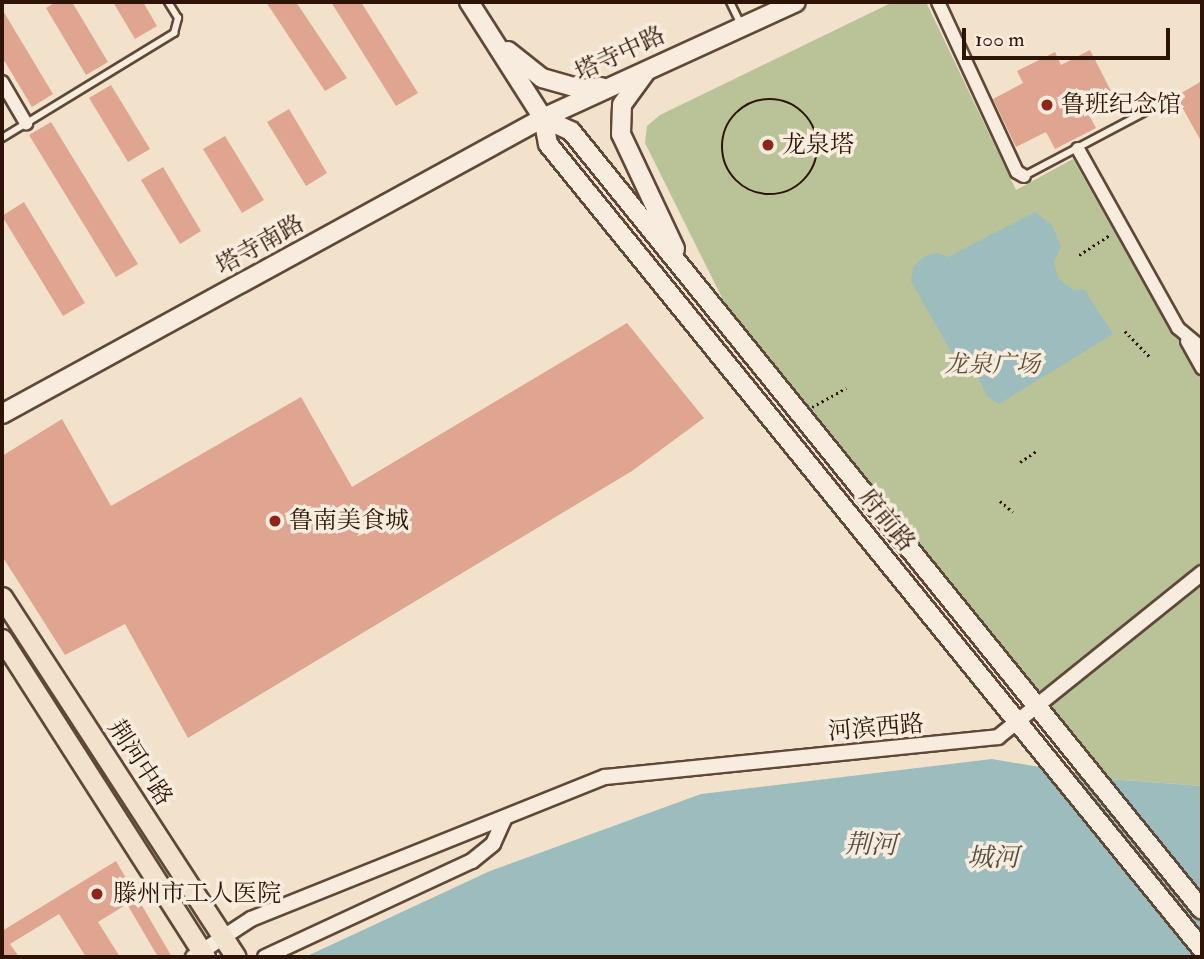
<!DOCTYPE html>
<html>
<head>
<meta charset="utf-8">
<style>
  body { margin:0 }
  #map { position:relative; width:1204px; height:959px; overflow:hidden; background:#f2e2cb; font-family:"IM FELL Double Pica","Noto Serif SC",serif }
  div>[style] { position:absolute }
  .green>* { inset:0; background:#bac398 }
  .water>* { inset:0; background:#9cbcbd }
  .building>* { inset:0; background:#dfa591 }
  .path>* { height:2.5px; margin-top:-1.25px; transform-origin:0; background:repeating-linear-gradient(90deg,#2e1406 0 2px,transparent 0 5.5px) }
  .path>.ring { margin:-1.25px; padding:0; box-sizing:content-box; background:none; border:2.5px solid #2e1406; border-radius:50% }
  .roads { filter:drop-shadow(2px 0 #5f4837) drop-shadow(-2px 0 #5f4837) drop-shadow(0 2px #5f4837) drop-shadow(0 -2px #5f4837) }
  .service>* { height:6px; margin:-3px; padding:0 3px; transform-origin:3px; border-radius:3px; background:#f7ecdd }
  .minor>* { height:12px; margin:-6px; padding:0 6px; transform-origin:6px; border-radius:6px; background:#f7ecdd }
  .tertiary>* { height:14px; margin:-7px; padding:0 7px; transform-origin:7px; border-radius:7px; background:#f7ecdd }
  .secondary>* { height:18px; margin:-9px; padding:0 9px; transform-origin:9px; border-radius:9px; background:#f7ecdd }
  .primary>* { height:19px; margin:-9.5px; padding:0 9.5px; transform-origin:9.5px; border-radius:9.5px; background:#f2e2cb }
  .dots>* { width:19px; height:19px; translate:-50% -50%; box-sizing:border-box; border:4px solid #f7ecdd; border-radius:50% }
  span { translate:-50% -50%; white-space:nowrap; text-align:center; line-height:1.15; -webkit-text-stroke:7px #f7ecdd; paint-order:stroke }
  .street-label { font-size:24px; color:#2e1406 }
  .poi-label { font-size:24px; color:#2e1406 }
  .left { translate:0 -50%; text-align:left }
  .park-label { font-size:24px; color:#5f5139; font-style:italic }
  .water-label { font-size:26px; color:#544f46; font-style:italic }
  .frame { position:absolute; inset:0; border:4px solid #2e1406; pointer-events:none }
  .scale { position:absolute; left:962px; top:28px; width:208px; height:32px; box-sizing:border-box; border:4px solid #2e1406; border-top:0; padding-left:9px; font-size:21px; line-height:24px; white-space:nowrap; color:#2e1406; -webkit-text-stroke:5px #f7ecdd; paint-order:stroke }
</style>
</head>
<body>
<div id="map">
  <div class="green">
    <div style="clip-path:polygon(893px 2px,926px 2px,1016px 190px,1073px 159px,1173px 335px,1202px 359px,1202px 786px,1110px 779px,734px 322px,645px 143px,647px 126px,660px 115px)"></div>
  </div>
  <div class="water">
    <div style="clip-path:polygon(1035px 212px,1052px 225px,1061px 247px,1054px 261px,1058px 278px,1073px 290px,1084px 289px,1113px 334px,999px 404px,988px 397px,970px 363px,958px 364px,911px 281px,913px 268px,923px 257px,937px 253px,948px 257px)"></div>
    <div style="clip-path:polygon(992px 759px,1110px 779px,1202px 786px,1202px 957px,305px 957px,490px 871px,701px 794px)"></div>
  </div>
  <div class="building">
    <div style="clip-path:polygon(56px 2px,72px 2px,108px 62px,86px 75px,46px 8px)"></div>
    <div style="clip-path:polygon(113px 2px,143px 2px,157px 26px,135px 39px)"></div>
    <div style="clip-path:polygon(266px 2px,296px 2px,347px 78px,325px 91px)"></div>
    <div style="clip-path:polygon(331px 2px,361px 2px,418px 93px,396px 106px)"></div>
    <div style="clip-path:polygon(2px 9px,53px 94px,32px 107px,2px 57px)"></div>
    <div style="clip-path:polygon(1090px 50px,1114px 97px,1087px 111px,1096px 128px,1055px 149px,1046px 132px,1016px 147px,993px 99px,1023px 83px,1017px 71px,1055px 52px,1061px 65px)"></div>
    <div style="clip-path:polygon(1202px 81px,1202px 143px,1176px 96px)"></div>
    <div style="clip-path:polygon(111px 85px,150px 149px,128px 162px,89px 98px)"></div>
    <div style="clip-path:polygon(289px 109px,327px 173px,306px 186px,267px 122px)"></div>
    <div style="clip-path:polygon(51px 122px,138px 264px,116px 277px,29px 135px)"></div>
    <div style="clip-path:polygon(225px 136px,264px 200px,242px 213px,203px 149px)"></div>
    <div style="clip-path:polygon(163px 167px,201px 231px,180px 244px,141px 180px)"></div>
    <div style="clip-path:polygon(24px 202px,85px 303px,63px 316px,2px 216px)"></div>
    <div style="clip-path:polygon(627px 323px,704px 418px,632px 471px,188px 738px,125px 624px,65px 655px,2px 556px,2px 456px,62px 419px,111px 506px,301px 397px,352px 487px)"></div>
    <div style="clip-path:polygon(116px 861px,172px 957px,158px 957px,127px 904px,98px 922px,120px 957px,86px 957px,59px 914px,10px 944px,19px 957px,2px 957px,2px 931px)"></div>
  </div>
  <div class="path">
    <div class="ring" style="left:722px;top:99px;width:93.5px;height:93.5px"></div>
    <div style="left:1079px;top:255px;width:37px;rotate:-33deg"></div>
    <div style="left:1125px;top:331px;width:35px;rotate:46deg"></div>
    <div style="left:812px;top:407px;width:39px;rotate:-29deg"></div>
    <div style="left:1020px;top:462px;width:22px;rotate:-34deg"></div>
    <div style="left:1000px;top:501px;width:17px;rotate:40deg"></div>
  </div>
  <div class="roads">
    <div class="service">
      <div style="left:730px;top:2px;width:25px;rotate:64deg"></div>
      <div style="left:2px;top:138px;width:202px;rotate:-31.4deg"></div>
      <div style="left:174px;top:33px;width:16px;rotate:-75deg"></div>
      <div style="left:178px;top:18px;width:19px;rotate:-122deg"></div>
      <div style="left:1024px;top:176px;width:158px;rotate:-27.9deg"></div>
    </div>
    <div class="minor">
      <div style="left:938px;top:2px;width:187px;rotate:65.1deg"></div>
      <div style="left:1017px;top:172px;width:8px;rotate:30deg"></div>
      <div style="left:2px;top:82px;width:48px;rotate:59.7deg"></div>
      <div style="left:1078px;top:149px;width:205px;rotate:60.8deg"></div>
      <div style="left:1178px;top:328px;width:31px;rotate:40deg"></div>
      <div style="left:1187px;top:341px;width:31px;rotate:61deg"></div>
    </div>
    <div class="tertiary">
      <div style="left:193px;top:957px;width:69px;rotate:-33.2deg"></div>
      <div style="left:251px;top:919px;width:381px;rotate:-21.9deg"></div>
      <div style="left:605px;top:777px;width:395px;rotate:-5.8deg"></div>
      <div style="left:998px;top:737px;width:262px;rotate:-38.8deg"></div>
      <div style="left:265px;top:957px;width:228px;rotate:-24.9deg"></div>
      <div style="left:472px;top:861px;width:27px;rotate:-39deg"></div>
      <div style="left:493px;top:844px;width:27px;rotate:-66deg"></div>
    </div>
    <div class="secondary">
      <div style="left:469px;top:2px;width:138px;rotate:57.5deg"></div>
      <div style="left:543px;top:118px;width:26px;rotate:79deg"></div>
      <div style="left:548px;top:144px;width:1037px;rotate:50.91deg"></div>
      <div style="left:508px;top:51px;width:43px;rotate:38.5deg"></div>
      <div style="left:542px;top:78px;width:41px;rotate:15.8deg"></div>
      <div style="left:581px;top:89px;width:20px;rotate:-6deg"></div>
      <div style="left:645px;top:73px;width:39px;rotate:126deg"></div>
      <div style="left:622px;top:105px;width:29px;rotate:92deg"></div>
      <div style="left:621px;top:134px;width:127px;rotate:64.8deg"></div>
      <div style="left:543px;top:118px;width:31px;rotate:25deg"></div>
      <div style="left:571px;top:131px;width:1002px;rotate:50.99deg"></div>
      <div style="left:2px;top:414px;width:617px;rotate:-28.68deg"></div>
      <div style="left:543px;top:118px;width:278px;rotate:-24.6deg"></div>
    </div>
    <div class="primary">
      <div style="left:2px;top:597px;width:429px;rotate:57deg"></div>
      <div style="left:2px;top:639px;width:377px;rotate:57.4deg"></div>
    </div>
  </div>
  <div class="dots">
    <div style="left:1047px;top:105px;background:#8f2418"></div>
    <div style="left:768px;top:145px;background:#8f2418"></div>
    <div style="left:275px;top:521px;background:#8f2418"></div>
    <div style="left:97px;top:894px;background:#8f2418"></div>
  </div>
  <div class="street-label">
    <span style="left:620px;top:54px;rotate:-25deg">塔寺中路</span>
    <span style="left:260px;top:245px;rotate:-29deg">塔寺南路</span>
    <span style="left:887px;top:520px;rotate:51deg">府前路</span>
    <span style="left:876px;top:728px;rotate:-5deg">河滨西路</span>
    <span style="left:140px;top:763px;rotate:57deg">荆河中路</span>
  </div>
  <div class="poi-label">
    <span class="left" style="left:1061px;top:105px">鲁班纪念馆</span>
    <span class="left" style="left:782px;top:145px">龙泉塔</span>
    <span class="left" style="left:289px;top:521px">鲁南美食城</span>
    <span class="left" style="left:113px;top:894px">滕州市工人医院</span>
  </div>
  <div class="park-label">
    <span style="left:992px;top:365px">龙泉广场</span>
  </div>
  <div class="water-label">
    <span style="left:871px;top:846px;rotate:1deg">荆河</span>
    <span style="left:993px;top:859px">城河</span>
  </div>
  <div class="frame"></div>
  <div class="scale">100 m</div>
</div>
</body>
</html>
